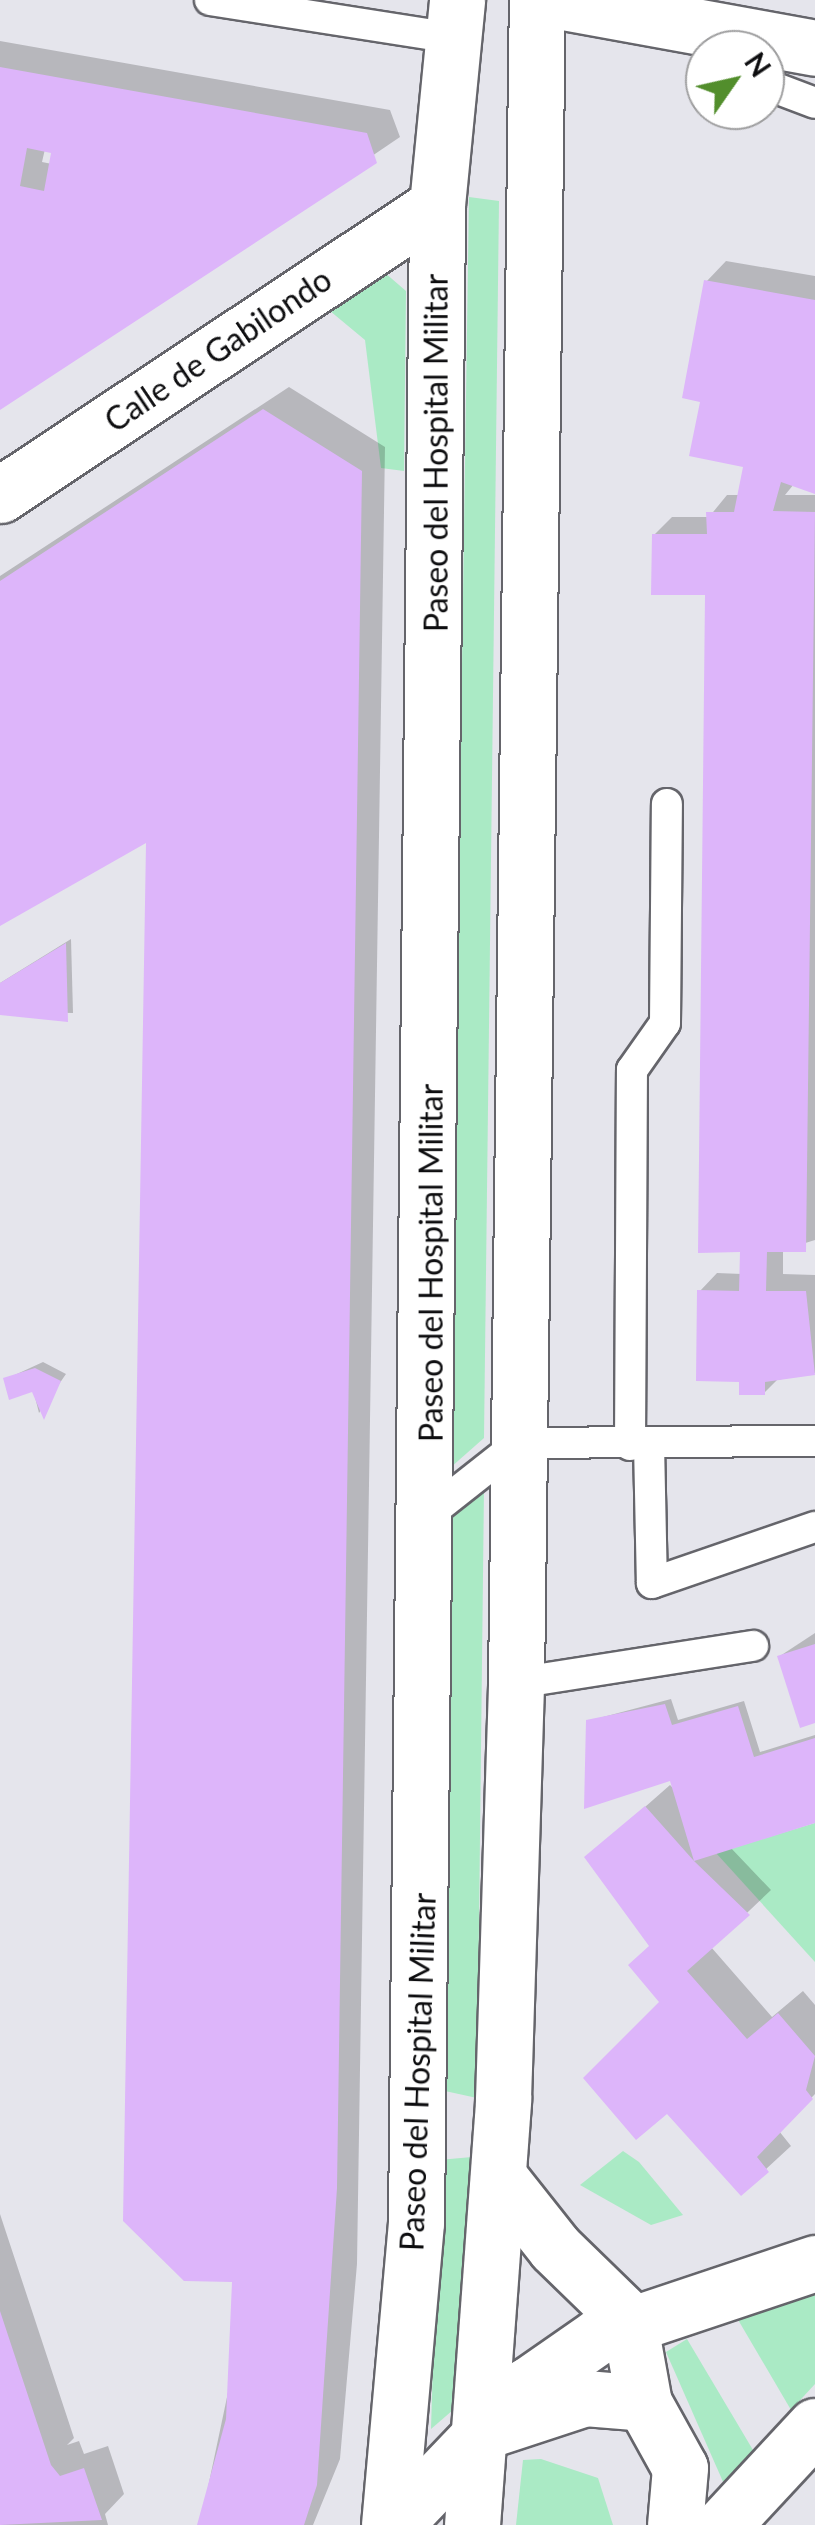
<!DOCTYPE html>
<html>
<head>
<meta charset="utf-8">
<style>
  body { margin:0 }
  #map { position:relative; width:815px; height:2525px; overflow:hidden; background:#e5e5ec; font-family:Lato,sans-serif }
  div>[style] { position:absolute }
  .green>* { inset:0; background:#aaeac5 }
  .shadow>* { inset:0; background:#0003 }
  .building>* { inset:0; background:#ddb5fa }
  .roads { filter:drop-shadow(2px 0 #65656b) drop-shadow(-2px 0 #65656b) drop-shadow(0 2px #65656b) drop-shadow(0 -2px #65656b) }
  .lane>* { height:30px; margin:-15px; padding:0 15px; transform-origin:15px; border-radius:15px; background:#fff }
  .street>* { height:55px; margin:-27.5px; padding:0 27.5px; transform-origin:27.5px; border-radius:27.5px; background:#fff }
  .secondary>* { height:55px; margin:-27.5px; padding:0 27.5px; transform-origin:27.5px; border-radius:27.5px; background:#fff }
  .primary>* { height:55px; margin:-27.5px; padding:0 27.5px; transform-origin:27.5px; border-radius:27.5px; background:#fff }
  span { translate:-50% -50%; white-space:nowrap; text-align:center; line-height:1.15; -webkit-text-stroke:10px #fff; paint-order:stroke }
  .street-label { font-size:32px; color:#0d0d0f }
  .north { position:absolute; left:685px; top:30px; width:100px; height:100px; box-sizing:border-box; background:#fff; border:2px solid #9e9e9f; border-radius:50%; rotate:56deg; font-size:28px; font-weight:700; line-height:40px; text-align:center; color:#0d0d0f }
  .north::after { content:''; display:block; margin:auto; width:35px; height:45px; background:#528e2c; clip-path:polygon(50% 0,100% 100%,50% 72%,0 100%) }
</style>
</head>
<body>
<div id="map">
  <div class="green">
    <div style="clip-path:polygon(469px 197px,499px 201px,484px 1438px,450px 1468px)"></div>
    <div style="clip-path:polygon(377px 266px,406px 291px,404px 471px,381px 468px,365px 340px,318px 301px)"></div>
    <div style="clip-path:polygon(484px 1488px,477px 2098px,445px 2091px,449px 1517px)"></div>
    <div style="clip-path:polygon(815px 1823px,815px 1962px,716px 1853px)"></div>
    <div style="clip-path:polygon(623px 2151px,639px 2162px,683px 2215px,651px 2225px,580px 2185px)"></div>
    <div style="clip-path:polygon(472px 2157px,468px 2397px,431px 2429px,439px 2160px)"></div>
    <div style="clip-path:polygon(815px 2295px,815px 2384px,791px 2410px,737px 2318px)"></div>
    <div style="clip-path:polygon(687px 2339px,753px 2450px,724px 2484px,666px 2352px)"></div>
    <div style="clip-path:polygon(541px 2459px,598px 2478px,613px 2525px,516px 2525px,523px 2460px)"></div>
  </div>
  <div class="shadow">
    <div style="clip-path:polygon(evenodd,0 41px,390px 110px,400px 137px,0 408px,0 41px,45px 149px,54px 151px,52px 164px,42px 162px,45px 149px)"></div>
    <div style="clip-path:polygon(726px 261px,815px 276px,815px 491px,794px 484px,785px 495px,815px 495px,815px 1240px,783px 1250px,783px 1274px,815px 1275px,815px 1373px,777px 1380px,764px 1393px,742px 1379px,700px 1291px,717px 1273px,742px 1274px,708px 592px,654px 535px,672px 517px,709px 517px,727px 495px,740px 495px,746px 465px,703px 400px,706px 282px)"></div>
    <div style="clip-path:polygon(289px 387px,385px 447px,357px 2264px,340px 2459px,313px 2525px,200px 2525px,234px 2364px,234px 2280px,149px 839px,0 923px,0 576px)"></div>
    <div style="clip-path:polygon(71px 939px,73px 1013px,0 1012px,0 983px)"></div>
    <div style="clip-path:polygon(43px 1362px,66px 1374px,39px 1413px,33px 1389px,6px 1379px)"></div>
    <div style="clip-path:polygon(815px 1633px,815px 1721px,780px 1656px)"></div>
    <div style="clip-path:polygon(671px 1699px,678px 1720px,744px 1701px,760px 1752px,815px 1735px,815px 1821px,730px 1847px,771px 1890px,711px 1947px,772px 2017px,803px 1991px,815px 2005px,815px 2094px,779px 2131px,791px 2146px,741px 2192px,651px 1945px,587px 1858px,670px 1785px,676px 1791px,672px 1778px,588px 1721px)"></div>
    <div style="clip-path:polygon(0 2214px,74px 2438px,67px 2445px,79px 2441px,84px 2454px,108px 2446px,124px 2494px,105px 2514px,108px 2525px,0 2525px)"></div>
  </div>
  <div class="building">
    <div style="clip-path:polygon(evenodd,0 67px,367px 133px,377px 163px,0 410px,0 67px,27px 148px,51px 153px,44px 191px,20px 186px,27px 148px)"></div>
    <div style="clip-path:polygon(704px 280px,815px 300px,815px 494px,781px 482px,773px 511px,815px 512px,806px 1252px,767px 1252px,766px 1291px,806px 1291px,815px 1375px,765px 1382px,765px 1395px,739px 1395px,739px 1382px,696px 1381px,697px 1290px,739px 1291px,740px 1252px,698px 1253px,705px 595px,651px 595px,652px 534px,707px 534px,706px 512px,734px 512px,743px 467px,689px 456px,700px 402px,682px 398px)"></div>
    <div style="clip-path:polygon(263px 409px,362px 471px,337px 2188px,317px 2485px,304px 2525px,197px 2525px,226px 2419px,232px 2282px,184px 2281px,123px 2221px,146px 843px,0 926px,0 581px)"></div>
    <div style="clip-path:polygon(66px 943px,68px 1022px,0 1015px,0 983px)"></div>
    <div style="clip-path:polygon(35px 1368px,61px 1381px,44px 1420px,32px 1392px,9px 1400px,3px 1378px)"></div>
    <div style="clip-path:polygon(815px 1644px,815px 1723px,800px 1728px,777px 1656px)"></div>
    <div style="clip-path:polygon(665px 1704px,672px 1725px,738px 1706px,754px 1757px,815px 1738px,815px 1823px,694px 1861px,750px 1915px,687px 1971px,747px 2039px,778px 2013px,815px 2056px,806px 2090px,813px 2099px,757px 2157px,769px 2172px,741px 2196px,667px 2114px,636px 2140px,583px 2078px,659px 2002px,628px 1965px,649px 1946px,584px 1857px,645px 1806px,694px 1861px,670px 1781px,584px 1809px,586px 1720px)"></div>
    <div style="clip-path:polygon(0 2311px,51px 2465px,60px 2476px,84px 2468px,102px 2520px,0 2525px)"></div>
  </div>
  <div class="roads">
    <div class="lane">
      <div style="left:210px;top:0;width:247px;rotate:8.9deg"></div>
      <div style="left:765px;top:84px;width:53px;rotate:20.8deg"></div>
      <div style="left:649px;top:1444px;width:139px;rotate:88.8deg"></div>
      <div style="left:652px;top:1583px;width:172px;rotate:-19deg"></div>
      <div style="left:630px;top:1445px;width:375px;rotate:-89.7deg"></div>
      <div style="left:632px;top:1070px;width:57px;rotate:-54.9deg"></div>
      <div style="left:665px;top:1023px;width:219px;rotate:-89.5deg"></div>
      <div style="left:429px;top:1514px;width:115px;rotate:-38.3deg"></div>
      <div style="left:519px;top:1443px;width:296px;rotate:-0.4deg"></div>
      <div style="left:516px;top:1683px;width:240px;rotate:-8.9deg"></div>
    </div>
    <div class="street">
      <div style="left:499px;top:2177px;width:90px;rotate:51.7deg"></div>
      <div style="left:555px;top:2248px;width:103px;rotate:44.2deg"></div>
      <div style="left:629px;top:2320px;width:84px;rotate:79.8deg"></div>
      <div style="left:485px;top:2431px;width:105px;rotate:-18.3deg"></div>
      <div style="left:585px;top:2398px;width:59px;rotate:4.8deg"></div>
      <div style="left:644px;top:2403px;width:74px;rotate:61deg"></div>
      <div style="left:680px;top:2468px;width:57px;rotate:95deg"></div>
    </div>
    <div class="secondary">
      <div style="left:552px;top:0;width:267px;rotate:10.3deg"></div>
      <div style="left:0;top:495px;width:524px;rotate:-33.57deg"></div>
      <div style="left:394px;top:2525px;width:194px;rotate:-46.3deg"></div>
      <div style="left:528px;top:2385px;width:88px;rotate:-34.8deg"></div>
      <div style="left:600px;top:2335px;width:227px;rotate:-18.5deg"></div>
      <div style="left:723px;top:2525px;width:135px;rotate:-47.1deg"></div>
    </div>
    <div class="primary">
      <div style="left:389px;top:2525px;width:304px;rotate:-84.9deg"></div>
      <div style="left:416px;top:2222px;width:2017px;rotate:-89.4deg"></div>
      <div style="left:437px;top:205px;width:206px;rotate:-84.4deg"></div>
      <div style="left:472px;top:2525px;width:427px;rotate:-85.8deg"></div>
      <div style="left:503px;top:2099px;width:416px;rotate:-88.2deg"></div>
      <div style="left:516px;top:1683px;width:1683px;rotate:-89.29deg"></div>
    </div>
  </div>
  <div class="street-label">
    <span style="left:218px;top:350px;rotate:-34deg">Calle de Gabilondo</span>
    <span style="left:436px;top:453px;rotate:-90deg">Paseo del Hospital Militar</span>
    <span style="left:431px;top:1263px;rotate:-90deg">Paseo del Hospital Militar</span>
    <span style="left:418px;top:2072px;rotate:-88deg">Paseo del Hospital Militar</span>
  </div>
  <div class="north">N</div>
</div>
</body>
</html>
